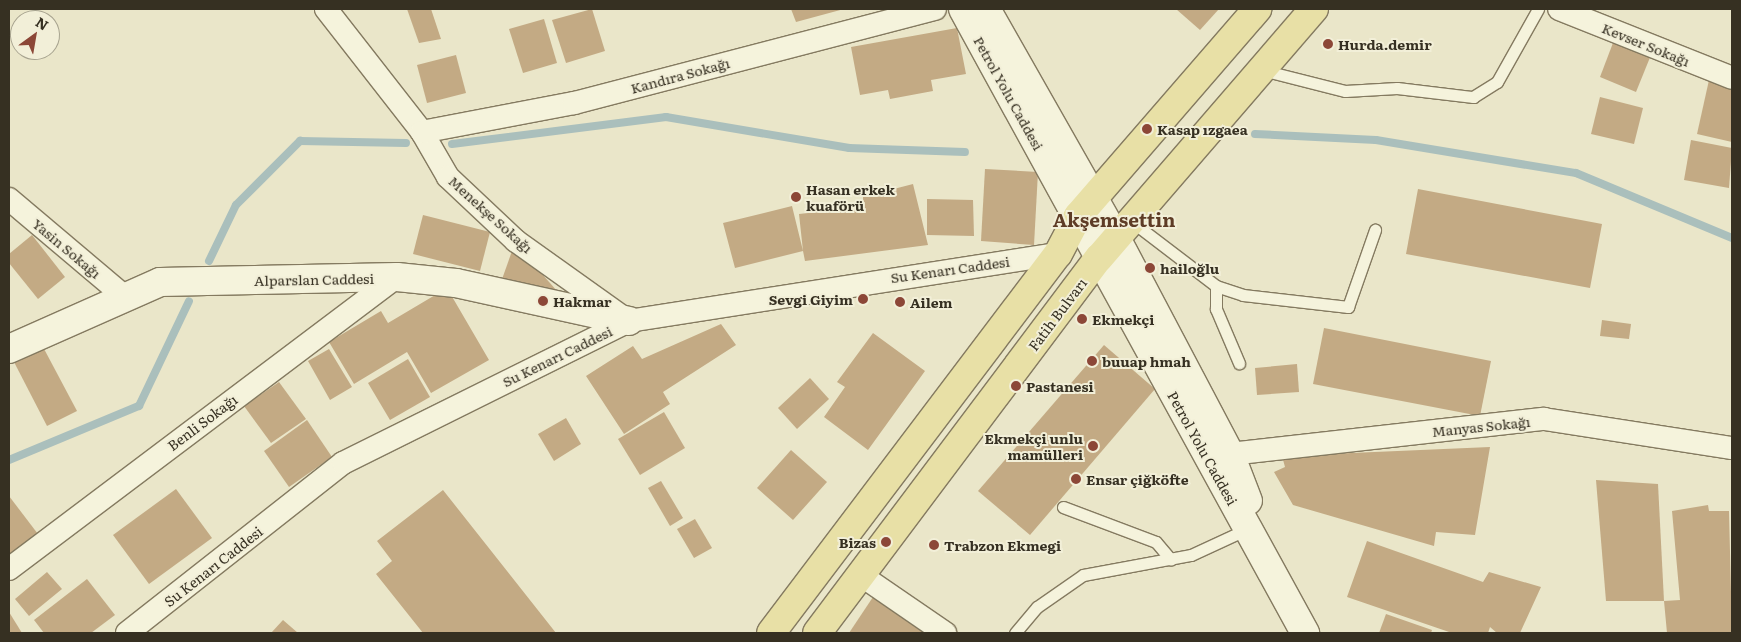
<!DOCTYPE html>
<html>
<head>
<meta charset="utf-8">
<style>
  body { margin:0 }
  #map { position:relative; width:1741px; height:642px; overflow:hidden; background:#eae6c9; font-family:Literata,serif }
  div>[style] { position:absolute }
  .stream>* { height:8px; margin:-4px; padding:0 4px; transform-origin:4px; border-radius:4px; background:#aabfbc }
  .building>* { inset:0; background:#c3aa84 }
  .roads { filter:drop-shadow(1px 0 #847a60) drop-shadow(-1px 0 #847a60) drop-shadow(0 1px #847a60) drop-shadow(0 -1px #847a60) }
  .service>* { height:11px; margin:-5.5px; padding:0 5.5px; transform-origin:5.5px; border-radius:5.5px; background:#f5f3dc }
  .minor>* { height:22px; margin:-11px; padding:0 11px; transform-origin:11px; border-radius:11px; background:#f5f3dc }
  .tertiary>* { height:28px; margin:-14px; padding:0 14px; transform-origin:14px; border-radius:14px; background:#f5f3dc }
  .secondary>* { height:28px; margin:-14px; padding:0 14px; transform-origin:14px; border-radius:14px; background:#f5f3dc }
  .primary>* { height:28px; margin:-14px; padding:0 14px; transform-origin:14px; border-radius:14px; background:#e8e0a6 }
  .dots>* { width:14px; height:14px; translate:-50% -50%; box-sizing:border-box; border:2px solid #f2efd8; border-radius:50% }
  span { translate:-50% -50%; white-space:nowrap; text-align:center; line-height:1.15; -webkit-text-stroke:4px #f2efd8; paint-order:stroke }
  .poi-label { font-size:14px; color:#363022; font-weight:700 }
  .left { translate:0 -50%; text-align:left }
  .right { translate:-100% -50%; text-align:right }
  .street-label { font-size:14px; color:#363022 }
  .district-label { font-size:19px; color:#5e3c26; font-weight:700 }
  .frame { position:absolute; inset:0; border:10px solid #363022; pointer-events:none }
  .north { position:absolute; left:10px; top:10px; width:50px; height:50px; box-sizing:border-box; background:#f2efd8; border:1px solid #a7a38f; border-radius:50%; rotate:32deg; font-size:14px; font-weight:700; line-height:20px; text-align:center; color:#363022 }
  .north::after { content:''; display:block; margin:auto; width:18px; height:22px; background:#8c4737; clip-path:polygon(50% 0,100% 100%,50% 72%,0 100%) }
</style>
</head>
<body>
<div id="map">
  <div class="stream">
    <div style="left:1255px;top:134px;width:121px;rotate:2.8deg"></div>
    <div style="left:1376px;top:140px;width:203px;rotate:9.4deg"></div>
    <div style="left:1576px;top:173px;width:169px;rotate:22.6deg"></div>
    <div style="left:452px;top:144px;width:216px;rotate:-7.2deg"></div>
    <div style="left:666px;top:117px;width:186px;rotate:9.6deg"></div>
    <div style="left:849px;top:148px;width:116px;rotate:2deg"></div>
    <div style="left:209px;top:261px;width:62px;rotate:-64.3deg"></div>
    <div style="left:236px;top:205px;width:91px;rotate:-45deg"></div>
    <div style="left:300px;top:141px;width:106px;rotate:1.1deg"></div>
    <div style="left:9px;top:460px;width:141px;rotate:-22.6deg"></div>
    <div style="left:139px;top:406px;width:116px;rotate:-64.5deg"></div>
  </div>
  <div class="building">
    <div style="clip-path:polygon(407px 9px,431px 9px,441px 39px,419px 43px)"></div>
    <div style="clip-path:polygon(592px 9px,605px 51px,566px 63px,552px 20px)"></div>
    <div style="clip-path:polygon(791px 9px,844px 9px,796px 22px)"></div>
    <div style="clip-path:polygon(1176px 9px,1219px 9px,1200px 30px)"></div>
    <div style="clip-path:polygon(544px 19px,557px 63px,523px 73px,509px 29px)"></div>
    <div style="clip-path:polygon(957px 28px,966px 74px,931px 80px,933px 91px,890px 99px,888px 90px,860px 95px,851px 47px)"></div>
    <div style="clip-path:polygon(1616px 35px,1653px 50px,1636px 92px,1600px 77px)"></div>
    <div style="clip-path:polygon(456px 55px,466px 93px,427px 103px,417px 65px)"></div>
    <div style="clip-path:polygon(1709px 80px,1732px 85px,1732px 142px,1697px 134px)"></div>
    <div style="clip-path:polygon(1600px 97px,1643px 108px,1634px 144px,1591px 134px)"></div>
    <div style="clip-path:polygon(1691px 140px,1732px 148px,1729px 188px,1684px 180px)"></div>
    <div style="clip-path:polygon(985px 169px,1038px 172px,1034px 245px,981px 241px)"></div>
    <div style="clip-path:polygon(913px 184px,928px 245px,805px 261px,803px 251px,735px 268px,723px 223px,792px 206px,803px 251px,799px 214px,863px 207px,863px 197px)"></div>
    <div style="clip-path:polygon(1418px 189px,1602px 224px,1590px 288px,1406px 254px)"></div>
    <div style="clip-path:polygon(927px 199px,973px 200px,974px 236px,927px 235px)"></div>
    <div style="clip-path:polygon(423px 215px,490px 232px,480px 271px,413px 254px)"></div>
    <div style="clip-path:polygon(32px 235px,65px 277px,38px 299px,9px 263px,9px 254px)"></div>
    <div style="clip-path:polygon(512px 251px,528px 258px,557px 291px,552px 304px,501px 282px)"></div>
    <div style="clip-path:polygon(447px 288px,489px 360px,431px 393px,407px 352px,354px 384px,329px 342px,381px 311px,388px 323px)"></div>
    <div style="clip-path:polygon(1602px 320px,1631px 324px,1629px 339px,1600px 336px)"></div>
    <div style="clip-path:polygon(721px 324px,736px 345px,663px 392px,670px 404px,624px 434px,586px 376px,633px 346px,642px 359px)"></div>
    <div style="clip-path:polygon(1324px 328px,1491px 361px,1480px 416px,1313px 384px)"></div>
    <div style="clip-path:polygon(873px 333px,925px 371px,868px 450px,824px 417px,845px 387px,837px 382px)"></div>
    <div style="clip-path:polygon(1104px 345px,1155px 389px,1030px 535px,978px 491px)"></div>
    <div style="clip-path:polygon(43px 347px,77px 411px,47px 426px,14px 362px)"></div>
    <div style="clip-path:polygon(329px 349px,352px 387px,330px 400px,308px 361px)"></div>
    <div style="clip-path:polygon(408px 359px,430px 397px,390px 420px,368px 383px)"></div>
    <div style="clip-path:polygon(1297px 364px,1299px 392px,1257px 395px,1255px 368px)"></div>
    <div style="clip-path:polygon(810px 378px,829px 399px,797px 429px,778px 408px)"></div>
    <div style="clip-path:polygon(279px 382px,306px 419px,271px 443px,244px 406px)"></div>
    <div style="clip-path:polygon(664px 412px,685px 448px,640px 475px,618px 439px)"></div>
    <div style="clip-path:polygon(566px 418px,581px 444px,554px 461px,538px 434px)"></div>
    <div style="clip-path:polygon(307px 420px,332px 457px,289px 487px,264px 451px)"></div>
    <div style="clip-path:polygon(1490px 447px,1475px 535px,1436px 532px,1434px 546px,1293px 505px,1274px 472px,1285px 467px,1282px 456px)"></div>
    <div style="clip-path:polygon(791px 450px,827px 482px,793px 520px,757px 488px)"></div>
    <div style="clip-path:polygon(1596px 480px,1658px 484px,1664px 601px,1606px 601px)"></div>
    <div style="clip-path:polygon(661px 481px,683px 518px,670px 526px,648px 488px)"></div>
    <div style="clip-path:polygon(176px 489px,212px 538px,149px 584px,113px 535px)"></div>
    <div style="clip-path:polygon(443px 490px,556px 633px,423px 633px,376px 574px,392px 561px,377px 541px)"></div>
    <div style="clip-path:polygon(9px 496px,41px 538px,9px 562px)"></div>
    <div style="clip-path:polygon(1708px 505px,1709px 511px,1729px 511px,1732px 633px,1667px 633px,1664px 601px,1680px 600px,1672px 511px)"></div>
    <div style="clip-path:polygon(695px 519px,712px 548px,694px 558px,677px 529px)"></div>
    <div style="clip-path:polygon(1367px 541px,1483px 582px,1489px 572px,1541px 587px,1520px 633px,1497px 633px,1490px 627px,1488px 633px,1452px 633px,1347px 597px)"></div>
    <div style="clip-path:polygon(47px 572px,62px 589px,29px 616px,15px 599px)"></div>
    <div style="clip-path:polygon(87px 579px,115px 615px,91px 633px,44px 633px,34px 620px)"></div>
    <div style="clip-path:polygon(875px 594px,934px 633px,849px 633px)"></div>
    <div style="clip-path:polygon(9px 612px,22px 633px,9px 633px)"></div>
    <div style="clip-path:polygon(1386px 614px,1432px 630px,1431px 633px,1379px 633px)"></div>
    <div style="clip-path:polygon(283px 620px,298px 633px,271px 633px)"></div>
  </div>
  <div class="roads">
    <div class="service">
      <div style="left:1262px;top:70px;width:86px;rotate:14.2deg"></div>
      <div style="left:1345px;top:91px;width:52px;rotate:-3.3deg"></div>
      <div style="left:1397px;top:88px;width:77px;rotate:6.8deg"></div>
      <div style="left:1473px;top:97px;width:28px;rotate:-32deg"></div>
      <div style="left:1497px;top:82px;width:84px;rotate:-60.7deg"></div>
      <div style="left:1131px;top:221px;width:107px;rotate:37.4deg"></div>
      <div style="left:1216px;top:286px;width:28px;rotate:18deg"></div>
      <div style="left:1243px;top:295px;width:106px;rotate:6.5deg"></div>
      <div style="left:1348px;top:307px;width:82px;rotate:-70.7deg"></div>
      <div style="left:1216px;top:286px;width:23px;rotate:90deg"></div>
      <div style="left:1216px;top:309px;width:59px;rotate:66.9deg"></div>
      <div style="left:1063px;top:507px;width:99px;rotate:20.6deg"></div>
      <div style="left:1156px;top:542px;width:23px;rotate:50deg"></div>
      <div style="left:1015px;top:633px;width:34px;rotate:-50deg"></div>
      <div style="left:1037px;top:607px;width:56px;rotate:-34.8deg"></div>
      <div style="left:1083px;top:575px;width:110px;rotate:-10.5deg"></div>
      <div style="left:1191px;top:555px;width:62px;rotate:-24.9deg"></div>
    </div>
    <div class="minor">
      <div style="left:326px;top:9px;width:156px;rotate:52deg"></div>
      <div style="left:422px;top:132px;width:52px;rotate:60deg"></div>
      <div style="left:448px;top:177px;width:93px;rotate:43.3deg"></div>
      <div style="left:516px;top:241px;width:133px;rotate:35.5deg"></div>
      <div style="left:1559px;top:9px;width:186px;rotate:21.7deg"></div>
      <div style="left:422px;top:132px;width:155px;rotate:-10.8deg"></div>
      <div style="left:574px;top:103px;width:373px;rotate:-14.6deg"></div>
      <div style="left:9px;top:199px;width:152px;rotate:40.2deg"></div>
      <div style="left:1230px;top:454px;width:316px;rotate:-6.4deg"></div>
      <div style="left:1544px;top:419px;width:190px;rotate:8.8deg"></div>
      <div style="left:9px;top:569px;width:486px;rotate:-37deg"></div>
      <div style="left:862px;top:576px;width:101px;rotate:34.5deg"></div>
      <div style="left:127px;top:633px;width:275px;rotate:-38.2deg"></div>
      <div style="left:343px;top:463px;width:319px;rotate:-26.4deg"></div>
      <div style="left:629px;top:321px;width:434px;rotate:-8.9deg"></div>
    </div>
    <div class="tertiary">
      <div style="left:9px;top:349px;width:165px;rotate:-23.9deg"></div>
      <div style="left:160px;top:282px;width:237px;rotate:-1.2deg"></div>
      <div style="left:397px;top:277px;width:59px;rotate:5.8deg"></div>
      <div style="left:456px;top:283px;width:177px;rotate:12.4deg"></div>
    </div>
    <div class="secondary">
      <div style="left:963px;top:9px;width:712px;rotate:61.27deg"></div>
      <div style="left:986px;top:9px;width:263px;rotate:60.4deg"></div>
      <div style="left:1116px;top:238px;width:244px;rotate:62.2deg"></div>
      <div style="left:1230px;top:454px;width:50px;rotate:69deg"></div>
    </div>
    <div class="primary">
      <div style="left:771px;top:633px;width:475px;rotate:-52.9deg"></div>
      <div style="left:1058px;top:254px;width:43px;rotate:-62.2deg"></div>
      <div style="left:1078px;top:216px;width:274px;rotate:-49.1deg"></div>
      <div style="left:817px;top:633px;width:469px;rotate:-53.1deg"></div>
      <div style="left:1099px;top:258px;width:329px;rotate:-49.2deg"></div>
    </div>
  </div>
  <div class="dots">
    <div style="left:1328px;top:44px;background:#8c4737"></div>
    <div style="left:1147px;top:129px;background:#8c4737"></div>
    <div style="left:796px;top:197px;background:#8c4737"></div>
    <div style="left:1150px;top:268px;background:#8c4737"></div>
    <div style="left:863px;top:299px;background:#8c4737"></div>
    <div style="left:543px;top:301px;background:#8c4737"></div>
    <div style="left:900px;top:302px;background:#8c4737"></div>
    <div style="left:1082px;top:319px;background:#8c4737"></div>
    <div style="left:1092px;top:361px;background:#8c4737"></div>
    <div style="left:1016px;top:386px;background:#8c4737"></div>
    <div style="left:1093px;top:446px;background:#8c4737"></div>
    <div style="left:1076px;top:479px;background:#8c4737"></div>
    <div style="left:886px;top:542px;background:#8c4737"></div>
    <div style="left:934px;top:545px;background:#8c4737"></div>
  </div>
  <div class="poi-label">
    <span class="left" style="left:1338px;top:44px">Hurda.demir</span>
    <span class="left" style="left:1157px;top:129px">Kasap ızgaea</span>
    <span class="left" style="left:806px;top:197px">Hasan erkek<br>kuaförü</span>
    <span class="left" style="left:1160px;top:268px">hailoğlu</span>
    <span class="right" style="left:853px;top:299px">Sevgi Giyim</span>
    <span class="left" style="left:553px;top:301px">Hakmar</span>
    <span class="left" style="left:910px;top:302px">Ailem</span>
    <span class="left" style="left:1092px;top:319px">Ekmekçi</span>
    <span class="left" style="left:1102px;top:361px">buuap hmah</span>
    <span class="left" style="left:1026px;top:386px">Pastanesi</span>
    <span class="right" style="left:1083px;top:446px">Ekmekçi unlu<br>mamülleri</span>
    <span class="left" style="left:1086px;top:479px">Ensar çiğköfte</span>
    <span class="right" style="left:876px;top:542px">Bizas</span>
    <span class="left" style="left:944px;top:545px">Trabzon Ekmegi</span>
  </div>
  <div class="street-label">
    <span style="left:1646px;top:44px;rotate:22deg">Kevser Sokağı</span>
    <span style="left:680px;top:75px;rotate:-15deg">Kandıra Sokağı</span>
    <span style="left:1009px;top:93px;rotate:61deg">Petrol Yolu Caddesi</span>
    <span style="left:491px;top:214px;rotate:42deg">Menekşe Sokağı</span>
    <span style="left:67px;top:248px;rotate:40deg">Yasin Sokağı</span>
    <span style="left:950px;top:269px;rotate:-8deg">Su Kenarı Caddesi</span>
    <span style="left:314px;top:279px;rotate:-1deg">Alparslan Caddesi</span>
    <span style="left:1057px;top:314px;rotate:-53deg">Fatih Bulvarı</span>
    <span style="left:557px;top:356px;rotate:-26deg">Su Kenarı Caddesi</span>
    <span style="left:202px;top:422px;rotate:-37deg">Benli Sokağı</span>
    <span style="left:1481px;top:426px;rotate:-6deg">Manyas Sokağı</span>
    <span style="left:1203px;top:448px;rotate:61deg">Petrol Yolu Caddesi</span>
    <span style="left:213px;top:566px;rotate:-38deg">Su Kenarı Caddesi</span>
  </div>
  <div class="district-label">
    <span style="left:1114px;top:220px">Akşemsettin</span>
  </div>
  <div class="frame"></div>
  <div class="north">N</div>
</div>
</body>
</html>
